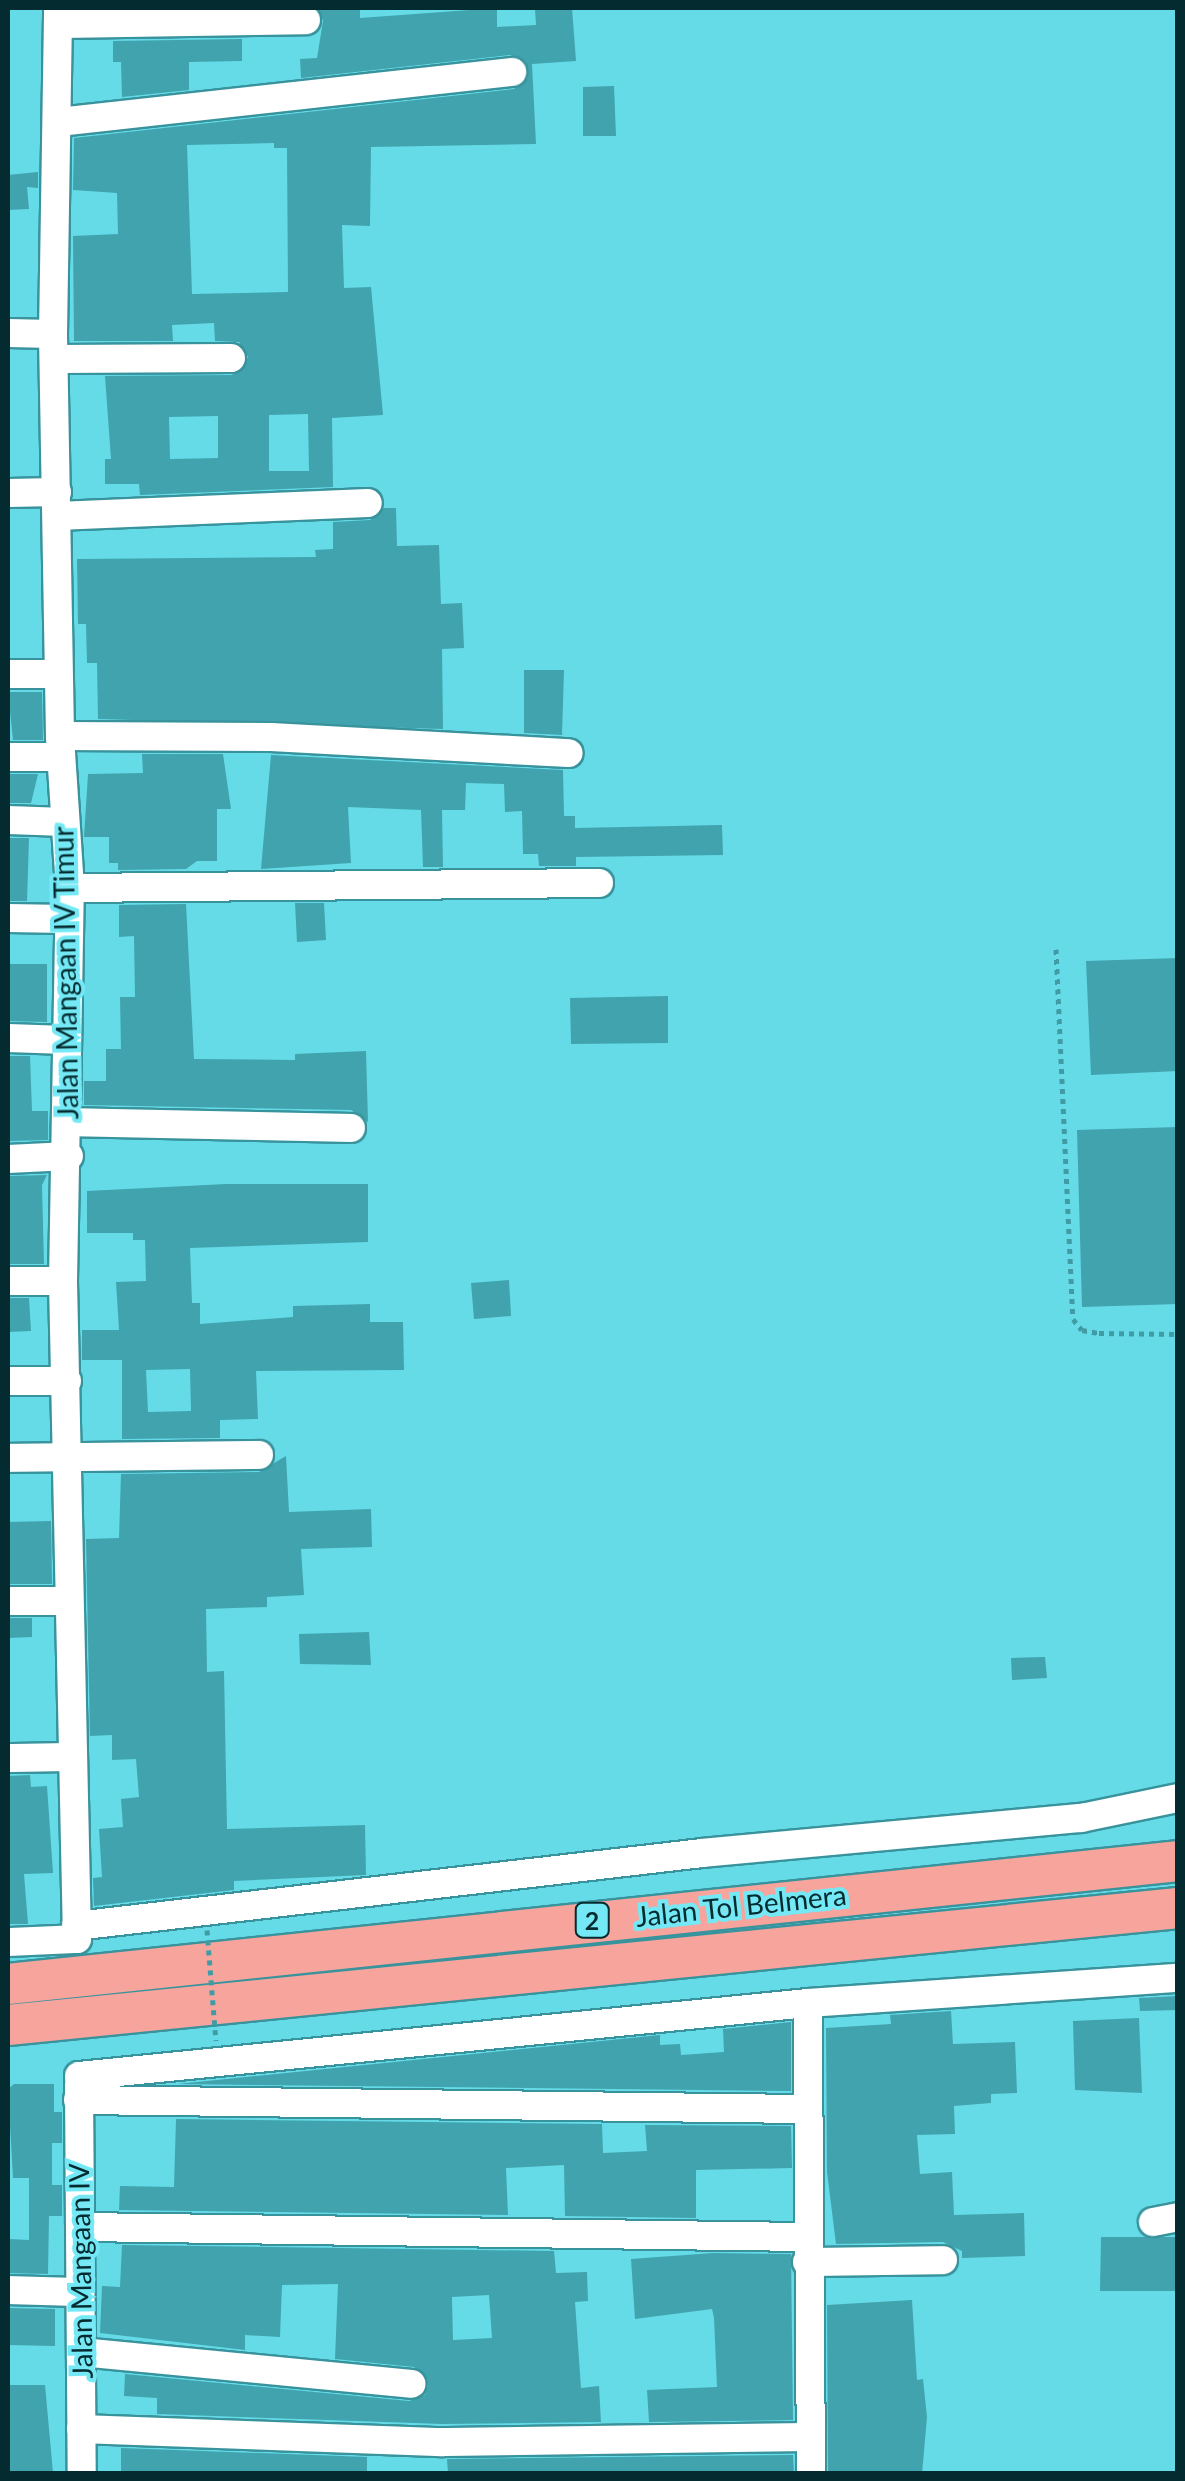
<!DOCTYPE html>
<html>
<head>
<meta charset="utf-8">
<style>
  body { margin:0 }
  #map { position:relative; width:1185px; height:2481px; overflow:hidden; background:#65dbe8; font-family:Lato,sans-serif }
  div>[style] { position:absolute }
  .building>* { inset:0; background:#41a3ad }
  .path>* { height:5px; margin-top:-2.5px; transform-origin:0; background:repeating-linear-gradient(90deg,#419ba5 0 5px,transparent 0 10px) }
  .roads { filter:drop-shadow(2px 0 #38939c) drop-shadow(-2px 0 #38939c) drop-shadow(0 2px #38939c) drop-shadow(0 -2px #38939c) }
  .minor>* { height:28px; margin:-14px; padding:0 14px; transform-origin:14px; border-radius:14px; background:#fff }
  .highway>* { height:40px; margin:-20px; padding:0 20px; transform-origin:20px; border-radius:20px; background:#f7a49d }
  .path-bridge>* { height:5px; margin-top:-2.5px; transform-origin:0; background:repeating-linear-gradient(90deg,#419ba5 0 5px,transparent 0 10px) }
  span { translate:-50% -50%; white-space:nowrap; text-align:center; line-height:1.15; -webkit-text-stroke:8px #74e9f5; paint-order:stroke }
  .shield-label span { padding:2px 8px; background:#74e9f5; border:2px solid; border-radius:8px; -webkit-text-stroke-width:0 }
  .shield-label { font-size:25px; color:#042c30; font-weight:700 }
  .street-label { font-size:28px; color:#042c30 }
  .frame { position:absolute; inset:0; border:10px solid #042c30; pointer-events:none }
</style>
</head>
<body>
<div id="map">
  <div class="building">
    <div style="clip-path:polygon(evenodd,318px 8px,360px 8px,360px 18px,497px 8px,497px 27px,536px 25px,535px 9px,572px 8px,576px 61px,532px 64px,536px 144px,371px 147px,370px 226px,342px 225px,344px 288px,371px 287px,383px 415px,332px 418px,333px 487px,140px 495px,139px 484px,105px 484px,105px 459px,111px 459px,105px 376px,232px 375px,248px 357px,239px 342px,215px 341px,214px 323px,172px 325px,173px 341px,74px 341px,73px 236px,118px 234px,117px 193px,73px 190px,74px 138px,514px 89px,528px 78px,525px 61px,510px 55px,301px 78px,300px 59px,317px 58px,323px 21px,318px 8px,274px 143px,274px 148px,287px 148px,288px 292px,192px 294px,187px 145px,274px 143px,318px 8px,308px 414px,309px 471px,269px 471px,269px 415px,308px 414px,318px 8px,218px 416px,218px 458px,170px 459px,169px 417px,218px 416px)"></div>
    <div style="clip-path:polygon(242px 39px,242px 61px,189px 62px,189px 90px,122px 97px,121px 62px,113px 62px,113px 41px)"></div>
    <div style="clip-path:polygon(614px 86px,616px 136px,583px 136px,583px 87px)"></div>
    <div style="clip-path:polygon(38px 172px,38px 188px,27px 187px,29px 209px,8px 210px,8px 175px)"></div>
    <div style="clip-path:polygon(384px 508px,396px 508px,397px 546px,439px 545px,441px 604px,462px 603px,464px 648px,442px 649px,443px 729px,98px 719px,97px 663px,87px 663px,86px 624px,78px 624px,77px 559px,316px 557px,315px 550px,333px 549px,333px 522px,370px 520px)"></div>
    <div style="clip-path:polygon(524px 670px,564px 670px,562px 735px,524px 733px)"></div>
    <div style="clip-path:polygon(8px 692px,42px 692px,43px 740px,13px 740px)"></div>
    <div style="clip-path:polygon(142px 754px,223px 754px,231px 809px,217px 809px,217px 861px,197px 861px,186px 869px,118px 870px,118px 863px,109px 863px,109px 837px,84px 837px,88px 774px,143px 773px)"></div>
    <div style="clip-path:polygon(271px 755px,563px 770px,564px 816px,575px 816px,575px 828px,722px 825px,723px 855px,576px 857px,576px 866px,539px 866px,538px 854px,523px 854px,522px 811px,505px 812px,504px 784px,466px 783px,465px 810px,442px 810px,443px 867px,423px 867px,421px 810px,348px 807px,351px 863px,261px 869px)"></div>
    <div style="clip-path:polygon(8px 774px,38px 774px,31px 803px,8px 803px)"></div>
    <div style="clip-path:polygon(8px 838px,29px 838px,27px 901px,8px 901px)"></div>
    <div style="clip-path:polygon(295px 903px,324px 903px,326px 940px,297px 942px)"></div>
    <div style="clip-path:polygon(186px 904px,194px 1059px,295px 1060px,295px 1054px,366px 1051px,368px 1122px,351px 1110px,84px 1105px,84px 1081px,106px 1081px,106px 1049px,121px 1049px,120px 997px,135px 997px,134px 936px,119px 937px,119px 905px)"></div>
    <div style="clip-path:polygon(1178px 958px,1178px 1071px,1091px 1075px,1086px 961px)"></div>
    <div style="clip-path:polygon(8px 964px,47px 964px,47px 1022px,8px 1021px)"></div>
    <div style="clip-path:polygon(668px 996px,668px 1043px,571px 1044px,570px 998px)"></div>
    <div style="clip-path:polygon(8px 1056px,30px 1056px,32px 1111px,48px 1111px,48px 1140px,8px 1141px)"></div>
    <div style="clip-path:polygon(1178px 1127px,1178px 1304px,1082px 1307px,1077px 1130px)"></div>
    <div style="clip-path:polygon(47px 1175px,42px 1185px,44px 1264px,8px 1264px,8px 1176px)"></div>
    <div style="clip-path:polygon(evenodd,226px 1184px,368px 1184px,368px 1242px,190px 1248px,192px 1303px,200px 1303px,200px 1324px,293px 1317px,293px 1306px,370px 1304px,370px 1322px,403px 1322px,404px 1370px,256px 1371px,258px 1419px,220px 1420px,220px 1438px,122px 1439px,122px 1360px,82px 1360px,82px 1330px,119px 1330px,116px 1282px,146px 1281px,145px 1240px,133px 1240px,133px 1233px,87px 1233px,87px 1191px,226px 1184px,190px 1369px,191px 1411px,148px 1412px,146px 1370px,190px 1369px)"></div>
    <div style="clip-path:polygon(509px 1280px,511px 1316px,474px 1319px,471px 1283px)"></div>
    <div style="clip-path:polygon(8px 1298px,29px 1298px,31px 1331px,8px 1332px)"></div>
    <div style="clip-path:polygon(286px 1456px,289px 1512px,371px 1509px,372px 1547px,301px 1549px,304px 1595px,267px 1597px,267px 1607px,206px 1609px,207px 1672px,224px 1671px,227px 1829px,365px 1825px,366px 1875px,234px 1881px,234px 1890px,94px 1906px,93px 1878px,102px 1877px,99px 1829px,123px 1827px,121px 1799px,139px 1797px,136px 1759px,112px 1760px,112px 1735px,90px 1736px,86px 1539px,119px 1538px,121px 1474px,259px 1472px)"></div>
    <div style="clip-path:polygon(51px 1521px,52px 1584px,8px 1584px,8px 1522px)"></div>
    <div style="clip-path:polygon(8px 1618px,32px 1618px,32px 1637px,8px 1638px)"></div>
    <div style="clip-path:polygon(369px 1632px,371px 1665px,300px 1664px,299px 1634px)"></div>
    <div style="clip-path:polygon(1045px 1657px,1047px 1678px,1012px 1680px,1011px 1658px)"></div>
    <div style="clip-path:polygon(8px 1776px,30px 1775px,31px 1787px,47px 1786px,53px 1873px,24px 1874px,28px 1924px,8px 1924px)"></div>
    <div style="clip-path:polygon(1178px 1996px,1178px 2010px,1140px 2011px,1139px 1998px)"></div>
    <div style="clip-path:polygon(951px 2011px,953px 2044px,1015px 2042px,1017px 2093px,991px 2094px,991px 2103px,954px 2106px,955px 2134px,917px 2135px,920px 2174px,952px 2172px,954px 2215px,1024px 2213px,1025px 2256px,962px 2258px,962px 2251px,943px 2242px,836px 2244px,827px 2172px,826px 2028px,891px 2024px,890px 2015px)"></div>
    <div style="clip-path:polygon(1139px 2018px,1142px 2093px,1075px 2090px,1073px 2021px)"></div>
    <div style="clip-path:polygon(791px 2022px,791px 2091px,177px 2084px,660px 2035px,660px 2045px,680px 2044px,681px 2055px,724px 2052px,723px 2029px)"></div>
    <div style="clip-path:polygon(14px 2084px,54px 2084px,54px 2112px,62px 2112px,62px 2143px,52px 2143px,52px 2185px,62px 2185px,62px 2216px,49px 2216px,48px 2274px,8px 2273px,8px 2239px,29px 2240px,29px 2178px,13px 2178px,8px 2089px)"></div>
    <div style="clip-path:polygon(176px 2119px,602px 2124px,603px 2153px,647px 2151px,645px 2125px,791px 2126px,792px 2168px,696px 2170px,696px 2218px,565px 2216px,564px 2165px,506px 2168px,508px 2215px,119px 2210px,120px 2186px,174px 2187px)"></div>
    <div style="clip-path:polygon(1101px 2237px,1178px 2237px,1178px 2291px,1100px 2291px)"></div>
    <div style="clip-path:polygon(evenodd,122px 2245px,554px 2251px,556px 2273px,587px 2272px,588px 2301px,575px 2302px,581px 2388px,599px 2386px,601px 2422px,443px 2424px,157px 2414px,157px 2398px,124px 2396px,125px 2374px,409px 2401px,425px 2395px,428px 2385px,414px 2367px,335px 2359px,338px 2284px,282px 2285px,280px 2337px,245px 2335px,245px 2350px,100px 2333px,102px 2286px,120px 2287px,122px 2245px,489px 2295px,492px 2338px,453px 2340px,452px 2297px,489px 2295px)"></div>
    <div style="clip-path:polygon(713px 2253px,791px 2254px,793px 2420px,649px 2422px,647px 2390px,717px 2387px,714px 2318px,712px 2309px,635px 2319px,631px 2259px)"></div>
    <div style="clip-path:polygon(912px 2300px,917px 2380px,923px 2379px,927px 2417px,922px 2474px,828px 2474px,827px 2305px)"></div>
    <div style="clip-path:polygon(8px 2308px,55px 2309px,55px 2346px,8px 2345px)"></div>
    <div style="clip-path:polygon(8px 2385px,45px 2385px,53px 2473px,8px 2473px)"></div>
    <div style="clip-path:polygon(121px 2448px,367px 2457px,367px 2474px,121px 2474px)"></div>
    <div style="clip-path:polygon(793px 2455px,794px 2474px,448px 2474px,447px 2459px)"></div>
  </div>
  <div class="path">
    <div style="left:1056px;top:949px;width:370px;rotate:87.4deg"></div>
    <div style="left:1073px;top:1319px;width:14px;rotate:51deg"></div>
    <div style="left:1082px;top:1330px;width:17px;rotate:10deg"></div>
    <div style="left:1099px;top:1333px;width:79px;rotate:0.7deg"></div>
  </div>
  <div class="roads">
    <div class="minor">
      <div style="left:59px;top:24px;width:247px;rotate:-0.9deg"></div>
      <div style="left:59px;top:122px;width:456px;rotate:-6.3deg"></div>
      <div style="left:8px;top:333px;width:45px;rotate:1.3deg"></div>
      <div style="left:57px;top:359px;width:174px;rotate:-0.3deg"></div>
      <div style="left:8px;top:493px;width:49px;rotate:-1.2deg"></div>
      <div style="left:57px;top:516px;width:311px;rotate:-2.4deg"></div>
      <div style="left:8px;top:674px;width:50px"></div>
      <div style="left:60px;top:736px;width:211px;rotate:0.3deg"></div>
      <div style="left:271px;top:737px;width:298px;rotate:3.1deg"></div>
      <div style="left:8px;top:757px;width:53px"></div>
      <div style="left:8px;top:820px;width:57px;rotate:2deg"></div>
      <div style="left:70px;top:888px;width:529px;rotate:-0.54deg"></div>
      <div style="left:8px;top:918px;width:59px;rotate:1deg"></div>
      <div style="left:8px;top:1038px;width:58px;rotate:2deg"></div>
      <div style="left:66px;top:1122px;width:285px;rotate:1.2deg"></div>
      <div style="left:8px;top:1159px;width:61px;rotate:-2.8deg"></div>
      <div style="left:8px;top:1281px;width:55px"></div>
      <div style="left:8px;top:1381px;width:59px"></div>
      <div style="left:8px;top:1458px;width:251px;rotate:-0.7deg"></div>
      <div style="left:8px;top:1601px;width:60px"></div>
      <div style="left:8px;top:1758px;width:61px;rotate:-0.9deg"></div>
      <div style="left:76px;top:1926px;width:630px;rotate:-6.65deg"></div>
      <div style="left:702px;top:1853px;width:381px;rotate:-5.3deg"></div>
      <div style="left:1081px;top:1818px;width:99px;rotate:-11.7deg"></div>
      <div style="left:8px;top:1942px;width:69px;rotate:-2.5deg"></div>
      <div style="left:77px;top:1939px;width:658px;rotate:-91.22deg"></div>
      <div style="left:63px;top:1281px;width:393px;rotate:-89deg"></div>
      <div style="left:70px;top:888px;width:152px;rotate:-93.8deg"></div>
      <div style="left:60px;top:736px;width:402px;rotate:-91deg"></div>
      <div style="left:53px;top:334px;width:326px;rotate:-89.1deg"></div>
      <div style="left:79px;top:2076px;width:733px;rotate:-5.72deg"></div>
      <div style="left:79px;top:2085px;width:389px;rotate:89.6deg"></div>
      <div style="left:78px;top:2100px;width:727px;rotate:0.71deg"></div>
      <div style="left:1153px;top:2222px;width:25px;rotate:-11deg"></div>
      <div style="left:80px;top:2227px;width:726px;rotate:0.79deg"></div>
      <div style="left:807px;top:2262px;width:136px;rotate:-0.8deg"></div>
      <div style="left:8px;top:2290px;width:72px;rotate:1.6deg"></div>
      <div style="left:81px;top:2352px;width:332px;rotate:5.5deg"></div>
      <div style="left:81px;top:2429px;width:362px;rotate:2.1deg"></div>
      <div style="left:443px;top:2442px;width:368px;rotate:-0.8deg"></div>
      <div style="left:811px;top:2474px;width:471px;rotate:-90.4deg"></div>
      <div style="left:808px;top:2003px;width:371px;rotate:-3.9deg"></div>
    </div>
    <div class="highway">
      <div style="left:8px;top:1984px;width:1176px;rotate:-6deg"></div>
      <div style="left:8px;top:2025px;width:1176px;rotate:-5.71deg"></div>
    </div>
  </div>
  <div class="path-bridge">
    <div style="left:207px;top:1930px;width:111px;rotate:85.4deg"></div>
  </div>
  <div class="shield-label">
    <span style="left:592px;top:1920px">2</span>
  </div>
  <div class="street-label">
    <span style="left:65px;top:973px;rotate:-91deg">Jalan Mangaan IV Timur</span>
    <span style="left:741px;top:1905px;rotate:-6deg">Jalan Tol Belmera</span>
    <span style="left:80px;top:2271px;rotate:-91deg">Jalan Mangaan IV</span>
  </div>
  <div class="frame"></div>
</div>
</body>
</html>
